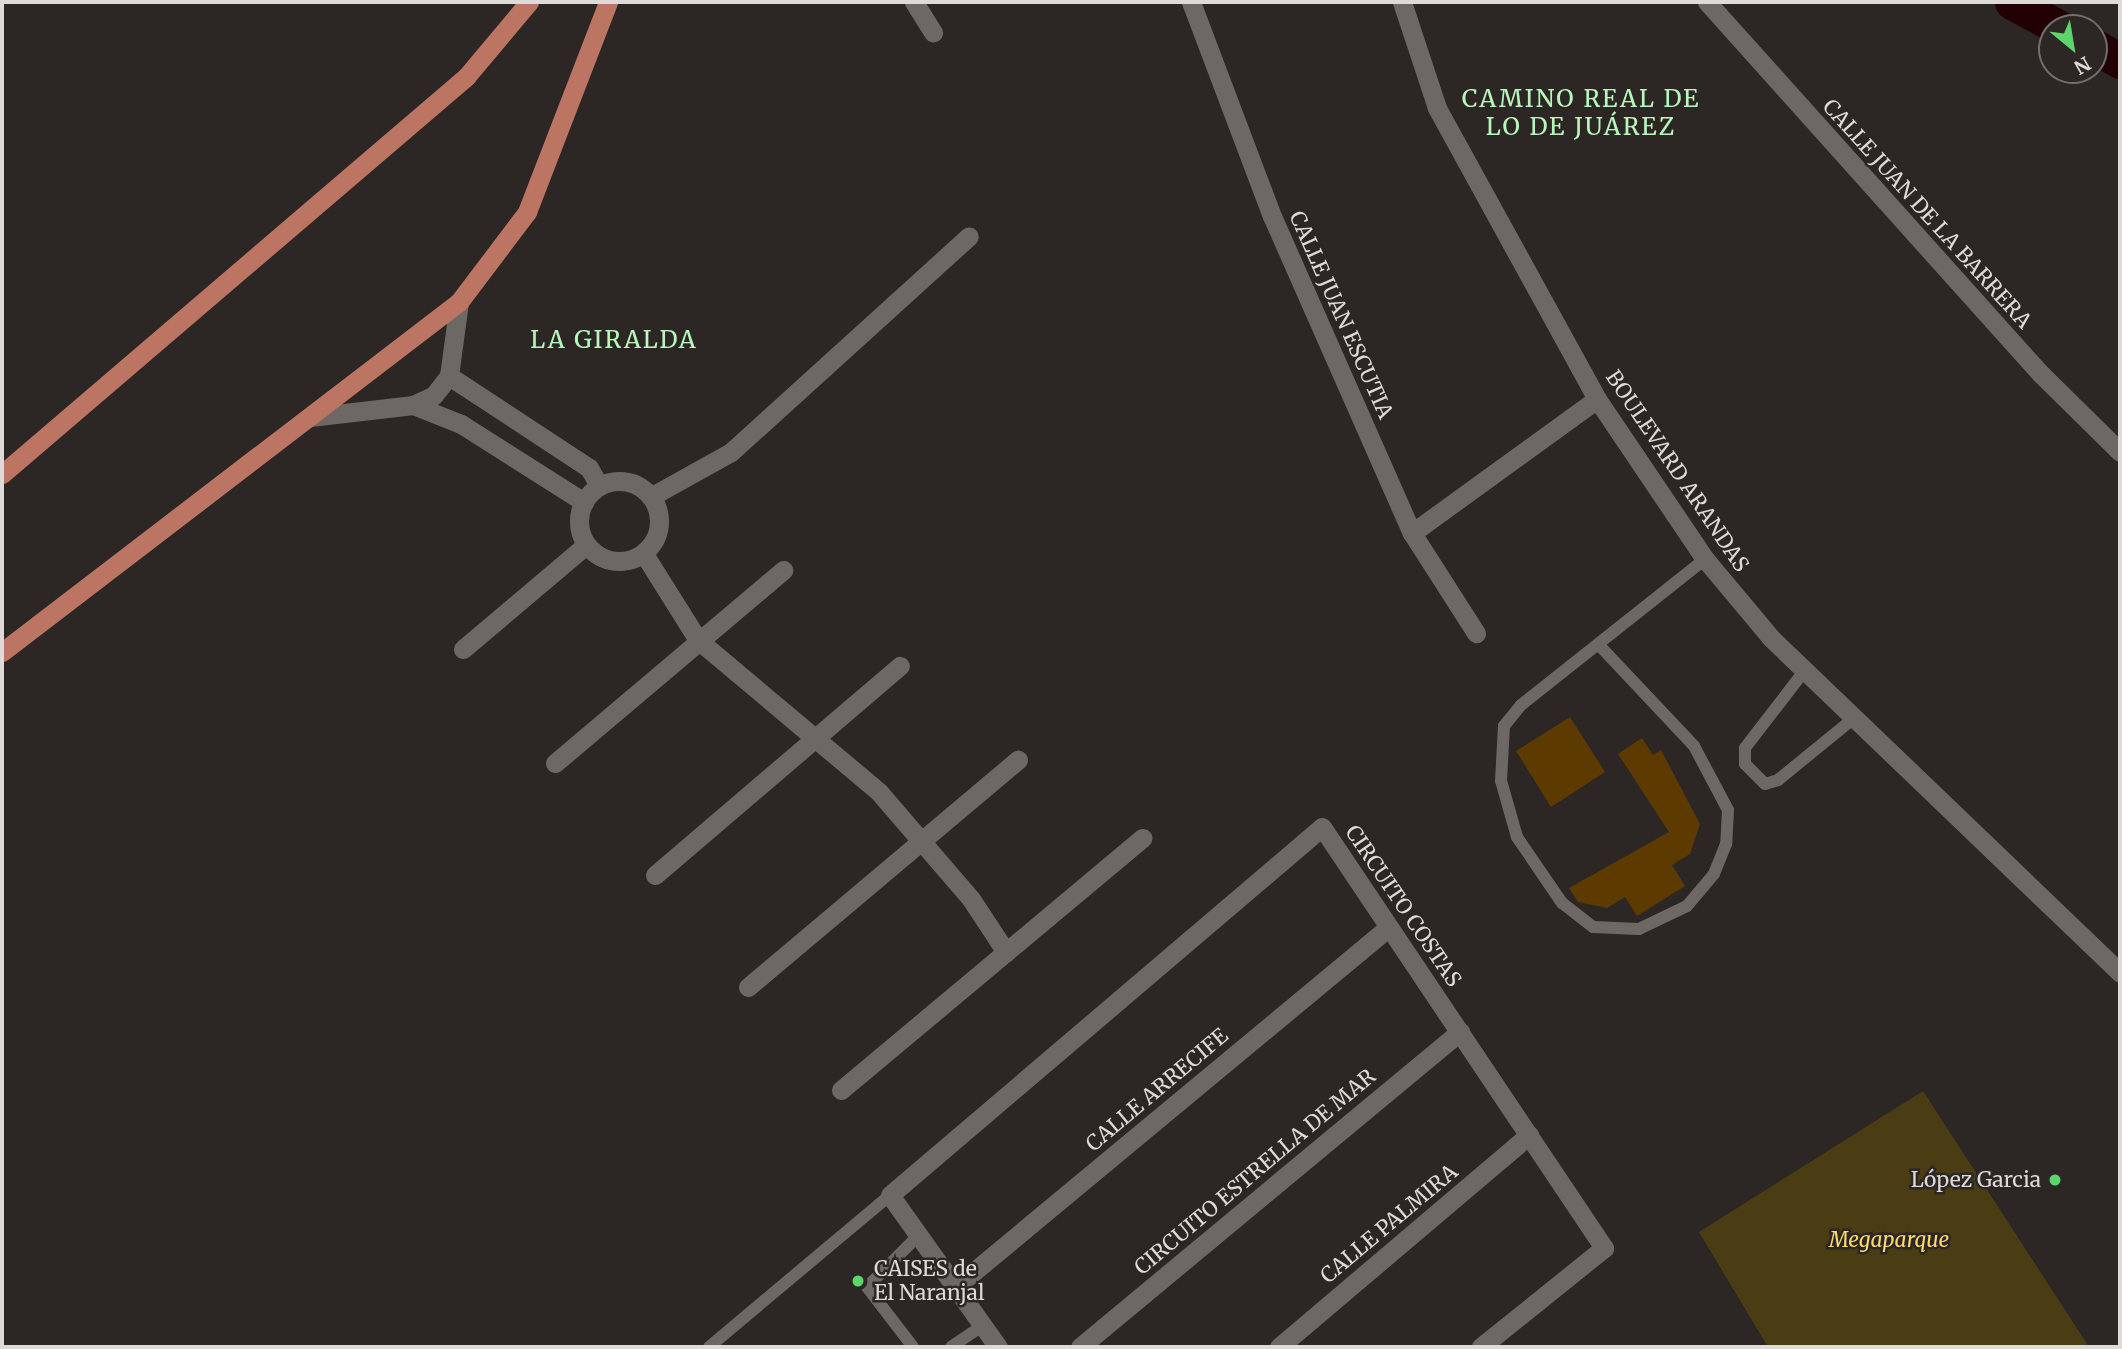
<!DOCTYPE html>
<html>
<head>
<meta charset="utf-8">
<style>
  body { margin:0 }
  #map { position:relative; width:2122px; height:1349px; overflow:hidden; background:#2c2724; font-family:Merriweather,serif }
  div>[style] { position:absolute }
  .green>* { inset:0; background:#4a3d14 }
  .river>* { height:35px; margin:-17.5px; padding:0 17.5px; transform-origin:17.5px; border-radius:17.5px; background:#220105 }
  .building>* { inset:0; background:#5d3b00 }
  .service>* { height:12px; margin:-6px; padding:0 6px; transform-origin:6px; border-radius:6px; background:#6e6864 }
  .minor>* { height:19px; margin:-9.5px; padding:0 9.5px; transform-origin:9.5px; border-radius:9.5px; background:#6e6864 }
  .minor>.ring { margin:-9.5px; padding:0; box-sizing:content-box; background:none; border:19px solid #6e6864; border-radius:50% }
  .secondary>* { height:19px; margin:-9.5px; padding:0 9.5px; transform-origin:9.5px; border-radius:9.5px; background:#6e6864 }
  .primary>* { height:19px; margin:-9.5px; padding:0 9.5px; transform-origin:9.5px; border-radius:9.5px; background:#bb7562 }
  .dots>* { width:19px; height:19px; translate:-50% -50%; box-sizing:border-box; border:4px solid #2c2724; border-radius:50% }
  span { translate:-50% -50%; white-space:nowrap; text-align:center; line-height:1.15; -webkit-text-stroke:5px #2c2724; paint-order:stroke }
  .street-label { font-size:21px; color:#dddad8 }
  .poi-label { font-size:21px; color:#dddad8 }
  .right { translate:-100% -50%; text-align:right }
  .left { translate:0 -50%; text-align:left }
  .park-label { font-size:21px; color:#feda6f; font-style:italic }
  .quarter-label { font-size:24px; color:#b8f6bc; letter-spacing:2px }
  .frame { position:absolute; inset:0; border:4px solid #dddad8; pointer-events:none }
  .north { position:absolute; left:2038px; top:14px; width:70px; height:70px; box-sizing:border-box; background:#2c2724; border:2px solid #736f6c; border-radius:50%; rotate:150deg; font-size:19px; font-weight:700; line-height:28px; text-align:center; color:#dddad8 }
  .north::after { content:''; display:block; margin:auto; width:24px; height:32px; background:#5dd56d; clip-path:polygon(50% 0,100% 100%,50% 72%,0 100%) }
</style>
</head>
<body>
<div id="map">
  <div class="green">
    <div style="clip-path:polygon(1923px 1091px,2089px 1347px,1768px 1347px,1699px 1232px)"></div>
  </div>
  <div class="river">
    <div style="left:2012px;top:2px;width:55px;rotate:28.4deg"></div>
    <div style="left:2094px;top:46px;width:30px;rotate:30deg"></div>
  </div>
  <div class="building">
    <div style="clip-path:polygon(1570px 717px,1605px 772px,1551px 807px,1516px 751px)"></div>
    <div style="clip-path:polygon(1642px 738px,1653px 755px,1661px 750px,1700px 824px,1690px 854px,1672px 865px,1685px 886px,1637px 916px,1625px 897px,1607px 908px,1578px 902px,1569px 888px,1669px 832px,1618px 754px)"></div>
  </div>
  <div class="service">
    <div style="left:1598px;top:644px;width:140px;rotate:46.7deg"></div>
    <div style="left:1694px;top:746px;width:72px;rotate:62deg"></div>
    <div style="left:1728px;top:810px;width:34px;rotate:93deg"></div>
    <div style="left:1726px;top:844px;width:32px;rotate:112deg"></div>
    <div style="left:1714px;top:874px;width:42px;rotate:130.2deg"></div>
    <div style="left:1687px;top:906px;width:53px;rotate:154.4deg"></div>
    <div style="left:1639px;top:929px;width:46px;rotate:-177.5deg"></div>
    <div style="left:1593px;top:927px;width:39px;rotate:-142deg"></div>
    <div style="left:1562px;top:903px;width:80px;rotate:-124.3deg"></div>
    <div style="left:1517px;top:837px;width:58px;rotate:-105.9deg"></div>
    <div style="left:1501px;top:781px;width:55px;rotate:-86.9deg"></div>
    <div style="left:1504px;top:726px;width:27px;rotate:-51deg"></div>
    <div style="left:1521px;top:705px;width:235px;rotate:-38.4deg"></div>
    <div style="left:1805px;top:670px;width:98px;rotate:127.6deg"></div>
    <div style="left:1745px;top:748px;width:16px;rotate:90deg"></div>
    <div style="left:1745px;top:764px;width:28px;rotate:45deg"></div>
    <div style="left:1765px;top:784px;width:14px;rotate:-17deg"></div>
    <div style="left:1778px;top:780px;width:98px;rotate:-39.2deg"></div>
    <div style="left:709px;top:1347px;width:236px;rotate:-40deg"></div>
    <div style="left:913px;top:1347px;width:76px;rotate:-127.5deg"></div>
    <div style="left:867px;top:1287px;width:72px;rotate:-45deg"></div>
    <div style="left:951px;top:1347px;width:37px;rotate:-34deg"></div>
  </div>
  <div class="minor">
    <div style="left:914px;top:2px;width:36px;rotate:58deg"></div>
    <div style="left:1191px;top:2px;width:229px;rotate:69.3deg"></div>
    <div style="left:1272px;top:216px;width:347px;rotate:66.2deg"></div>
    <div style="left:1412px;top:533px;width:119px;rotate:57.4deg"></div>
    <div style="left:1707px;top:2px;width:500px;rotate:48.1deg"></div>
    <div style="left:2041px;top:374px;width:111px;rotate:44.6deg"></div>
    <div style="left:449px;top:376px;width:168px;rotate:33.3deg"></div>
    <div style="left:589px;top:468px;width:20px;rotate:60deg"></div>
    <div style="left:413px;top:405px;width:52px;rotate:21.6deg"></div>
    <div style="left:461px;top:424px;width:146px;rotate:32.4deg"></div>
    <div style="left:310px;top:417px;width:104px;rotate:-6.6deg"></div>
    <div style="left:413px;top:405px;width:23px;rotate:-25deg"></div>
    <div style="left:434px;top:395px;width:24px;rotate:-52deg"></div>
    <div style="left:449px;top:376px;width:75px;rotate:-82.3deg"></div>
    <div class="ring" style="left:579px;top:481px;width:61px;height:61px"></div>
    <div style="left:652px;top:496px;width:90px;rotate:-29.1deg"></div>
    <div style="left:731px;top:452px;width:321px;rotate:-42.2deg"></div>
    <div style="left:1412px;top:533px;width:228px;rotate:-35.9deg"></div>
    <div style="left:644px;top:554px;width:102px;rotate:57.9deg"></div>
    <div style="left:698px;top:640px;width:236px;rotate:40deg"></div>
    <div style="left:879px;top:792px;width:141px;rotate:49.3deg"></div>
    <div style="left:971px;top:899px;width:64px;rotate:56.6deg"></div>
    <div style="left:463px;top:649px;width:161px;rotate:-40.2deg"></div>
    <div style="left:555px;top:763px;width:299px;rotate:-40.2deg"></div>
    <div style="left:655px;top:875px;width:322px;rotate:-40.5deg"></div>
    <div style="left:748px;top:987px;width:353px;rotate:-40.1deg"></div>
    <div style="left:841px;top:1090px;width:393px;rotate:-39.9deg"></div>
    <div style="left:954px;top:1288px;width:565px;rotate:-39.69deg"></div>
    <div style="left:998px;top:1347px;width:186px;rotate:-125.4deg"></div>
    <div style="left:890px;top:1195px;width:567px;rotate:-40.43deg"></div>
    <div style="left:1322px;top:827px;width:507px;rotate:56.18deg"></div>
    <div style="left:1604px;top:1248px;width:158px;rotate:141.2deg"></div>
    <div style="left:1080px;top:1347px;width:494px;rotate:-39.7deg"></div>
    <div style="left:1279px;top:1347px;width:328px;rotate:-40.3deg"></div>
  </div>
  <div class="secondary">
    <div style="left:1402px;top:2px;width:112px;rotate:71.7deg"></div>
    <div style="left:1437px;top:108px;width:332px;rotate:61.2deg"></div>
    <div style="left:1597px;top:399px;width:193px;rotate:56deg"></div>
    <div style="left:1705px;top:559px;width:103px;rotate:50.1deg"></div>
    <div style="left:1771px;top:638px;width:484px;rotate:43.8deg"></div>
  </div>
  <div class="primary">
    <div style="left:2px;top:474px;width:611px;rotate:-40.55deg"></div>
    <div style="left:466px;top:77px;width:98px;rotate:-50deg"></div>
    <div style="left:2px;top:652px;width:576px;rotate:-37.45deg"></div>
    <div style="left:459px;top:302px;width:113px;rotate:-52.9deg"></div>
    <div style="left:527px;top:212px;width:225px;rotate:-68.9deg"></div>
  </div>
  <div class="dots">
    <div style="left:2055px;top:1180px;background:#5dd56d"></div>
    <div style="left:858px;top:1281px;background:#5dd56d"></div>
  </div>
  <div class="street-label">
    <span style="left:1927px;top:214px;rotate:48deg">CALLE JUAN DE LA BARRERA</span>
    <span style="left:1341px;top:315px;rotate:66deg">CALLE JUAN ESCUTIA</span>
    <span style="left:1677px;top:471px;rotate:56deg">BOULEVARD ARANDAS</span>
    <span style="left:1403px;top:906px;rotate:56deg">CIRCUITO COSTAS</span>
    <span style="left:1157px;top:1090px;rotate:-40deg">CALLE ARRECIFE</span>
    <span style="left:1255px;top:1172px;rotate:-40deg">CIRCUITO ESTRELLA DE MAR</span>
    <span style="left:1389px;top:1224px;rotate:-40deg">CALLE PALMIRA</span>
  </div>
  <div class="poi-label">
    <span class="right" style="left:2041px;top:1180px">López Garcia</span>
    <span class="left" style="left:874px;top:1281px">CAISES de<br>El Naranjal</span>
  </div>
  <div class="park-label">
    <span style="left:1889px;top:1240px">Megaparque</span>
  </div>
  <div class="quarter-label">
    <span style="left:1581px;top:113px">CAMINO REAL DE<br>LO DE JUÁREZ</span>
    <span style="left:614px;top:340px">LA GIRALDA</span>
  </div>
  <div class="frame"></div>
  <div class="north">N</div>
</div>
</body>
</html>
